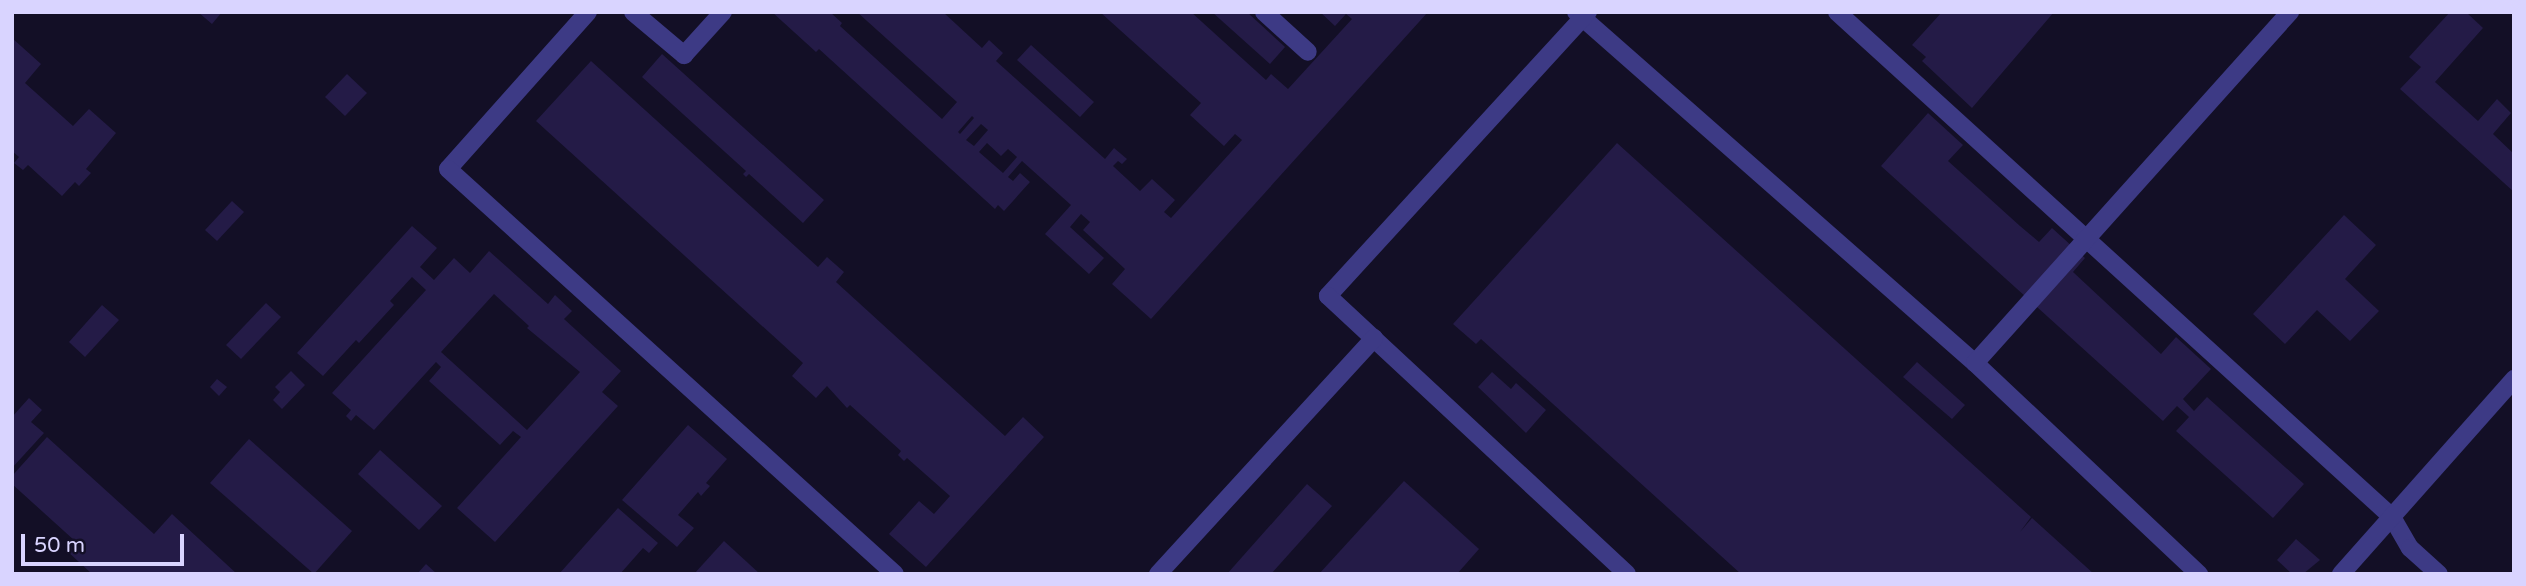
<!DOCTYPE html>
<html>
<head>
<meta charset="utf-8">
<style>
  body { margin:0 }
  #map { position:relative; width:2526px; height:586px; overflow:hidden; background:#130f26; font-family:"Varela Round",sans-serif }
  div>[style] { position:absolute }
  .building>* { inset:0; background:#241b47 }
  .minor>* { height:18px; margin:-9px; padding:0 9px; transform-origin:9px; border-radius:9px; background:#3d3a85 }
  span { translate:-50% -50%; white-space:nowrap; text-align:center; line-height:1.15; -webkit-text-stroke:6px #130f26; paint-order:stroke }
  .frame { position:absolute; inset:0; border:14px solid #d9d4ff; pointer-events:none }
  .scale { position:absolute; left:21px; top:534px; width:163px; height:32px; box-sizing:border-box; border:4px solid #d9d4ff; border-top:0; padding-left:9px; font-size:21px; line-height:24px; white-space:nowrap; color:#d9d4ff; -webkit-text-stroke:5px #130f26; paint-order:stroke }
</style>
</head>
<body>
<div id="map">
  <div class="building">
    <div style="clip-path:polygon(198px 12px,222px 12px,212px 24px)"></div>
    <div style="clip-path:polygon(evenodd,772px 12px,830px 12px,842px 23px,840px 26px,942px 119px,957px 102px,857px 12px,943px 12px,982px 48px,989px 40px,1003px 53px,996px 61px,1105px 159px,1114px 148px,1127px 159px,1122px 164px,1118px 161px,1113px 166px,1140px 191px,1152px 179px,1175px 200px,1164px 212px,1171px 218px,1242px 140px,1235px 134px,1224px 146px,1190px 115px,1201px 103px,1100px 12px,1191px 12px,1266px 80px,1271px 74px,1288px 89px,1352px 19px,1346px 14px,1335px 26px,1320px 12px,1428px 12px,1151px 319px,1112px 284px,1125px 269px,1083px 230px,1090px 222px,1081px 214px,1070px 227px,1104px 258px,1089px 274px,1045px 234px,1071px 205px,1022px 161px,1008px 177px,1013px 181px,1020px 173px,1030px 182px,1004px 211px,998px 205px,995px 209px,819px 49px,816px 52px,772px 12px,972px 116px,974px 118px,960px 134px,958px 132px,972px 116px,772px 12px,981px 124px,988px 130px,974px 146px,966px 140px,981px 124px,772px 12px,987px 143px,1001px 156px,1008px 149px,1017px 157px,1003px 173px,979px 152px,987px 143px)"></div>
    <div style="clip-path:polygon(1212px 12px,1247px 12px,1285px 47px,1270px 64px)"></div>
    <div style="clip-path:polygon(1942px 12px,2054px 12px,1972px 108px,1922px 61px,1926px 57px,1912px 45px)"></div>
    <div style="clip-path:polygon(2450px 12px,2466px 12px,2483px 28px,2435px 82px,2478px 121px,2497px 99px,2511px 113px,2493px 134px,2514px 154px,2514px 192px,2400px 89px,2421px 67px,2409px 57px)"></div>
    <div style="clip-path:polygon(12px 38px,41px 64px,25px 83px,73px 126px,89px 109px,116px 133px,86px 169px,91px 173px,79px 186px,75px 182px,62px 196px,28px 165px,23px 170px,14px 163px,19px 157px,12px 151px)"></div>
    <div style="clip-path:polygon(1031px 45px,1094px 102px,1080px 117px,1017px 60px)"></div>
    <div style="clip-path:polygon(662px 54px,824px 200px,803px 223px,749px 174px,746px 177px,743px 174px,746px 171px,642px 77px)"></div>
    <div style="clip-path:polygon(591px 61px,818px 267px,827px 257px,844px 272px,836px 282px,1005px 436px,1023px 417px,1044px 437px,926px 567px,889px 534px,919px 501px,934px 514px,950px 496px,907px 458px,904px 461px,898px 455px,901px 451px,850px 405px,847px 408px,827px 386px,816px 398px,792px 376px,803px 363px,536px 121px)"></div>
    <div style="clip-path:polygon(347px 74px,367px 93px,345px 116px,325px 97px)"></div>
    <div style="clip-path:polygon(1928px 113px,1963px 145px,1948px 161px,2020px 226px,2039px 242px,2052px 228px,2085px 258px,2073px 272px,2161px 354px,2176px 337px,2211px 369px,2183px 399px,2194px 411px,2207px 397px,2304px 484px,2273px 518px,2176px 431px,2189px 417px,2177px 406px,2163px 421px,1881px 166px)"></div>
    <div style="clip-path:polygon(1617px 143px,2031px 517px,2020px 532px,2032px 518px,2094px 574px,1741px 574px,1481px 339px,1476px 344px,1453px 324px)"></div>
    <div style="clip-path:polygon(232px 201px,244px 212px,217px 241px,205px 230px)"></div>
    <div style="clip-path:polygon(2344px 215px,2376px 245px,2345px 279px,2379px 311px,2350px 341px,2317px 310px,2285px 344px,2253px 314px)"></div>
    <div style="clip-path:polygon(evenodd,412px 226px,437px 248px,420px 267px,434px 280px,454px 258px,470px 273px,489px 251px,548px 304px,555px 295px,572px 311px,564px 319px,621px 371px,602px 392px,618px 406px,495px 542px,457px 508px,521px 437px,513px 431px,500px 445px,429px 381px,441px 367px,436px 362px,374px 430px,356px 415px,351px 421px,346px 416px,351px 410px,332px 393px,426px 290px,412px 277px,390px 301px,394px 305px,359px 343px,356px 340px,323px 376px,297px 353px,412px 226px,494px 294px,529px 326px,527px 328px,580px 372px,527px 430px,441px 352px,494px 294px)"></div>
    <div style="clip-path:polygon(266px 303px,281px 317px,241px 359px,226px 345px)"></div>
    <div style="clip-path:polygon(102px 305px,119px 320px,85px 357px,69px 342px)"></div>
    <div style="clip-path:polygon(1917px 362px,1965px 405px,1952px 419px,1903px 377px)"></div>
    <div style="clip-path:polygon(291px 371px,305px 385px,282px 409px,273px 400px,280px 392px,275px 387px)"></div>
    <div style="clip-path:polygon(1492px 372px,1511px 389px,1516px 383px,1546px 410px,1526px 433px,1478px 387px)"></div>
    <div style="clip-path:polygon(217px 379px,227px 387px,219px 396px,210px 387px)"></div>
    <div style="clip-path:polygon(29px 398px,42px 410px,31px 422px,44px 433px,12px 468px,12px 417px)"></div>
    <div style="clip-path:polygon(688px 425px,727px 459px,706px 483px,710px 486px,701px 496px,698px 492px,678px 515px,694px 528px,677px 547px,622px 500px)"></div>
    <div style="clip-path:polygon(47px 437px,154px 534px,172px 514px,237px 574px,92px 574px,67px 551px,75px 541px,12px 484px,12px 476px)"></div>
    <div style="clip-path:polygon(249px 439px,352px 531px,314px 574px,210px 483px)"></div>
    <div style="clip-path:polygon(380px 450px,442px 506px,419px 530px,358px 474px)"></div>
    <div style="clip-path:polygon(1404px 481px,1479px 549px,1457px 574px,1319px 574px)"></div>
    <div style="clip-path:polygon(1307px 484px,1332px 506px,1271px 574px,1227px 574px)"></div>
    <div style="clip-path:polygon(618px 508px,658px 543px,649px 553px,643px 548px,620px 574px,559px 574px)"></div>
    <div style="clip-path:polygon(2296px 539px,2320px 560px,2303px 574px,2292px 574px,2277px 560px)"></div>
    <div style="clip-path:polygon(724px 541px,760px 574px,694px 574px)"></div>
    <div style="clip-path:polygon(426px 564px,437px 574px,417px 574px)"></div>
  </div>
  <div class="minor">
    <div style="left:588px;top:12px;width:210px;rotate:131.7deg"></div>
    <div style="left:448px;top:169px;width:603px;rotate:42.18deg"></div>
    <div style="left:633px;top:12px;width:67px;rotate:40.1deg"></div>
    <div style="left:684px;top:55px;width:58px;rotate:-47.8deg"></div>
    <div style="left:1264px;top:12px;width:59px;rotate:42.3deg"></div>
    <div style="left:1576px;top:12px;width:531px;rotate:41.34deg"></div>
    <div style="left:1975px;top:363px;width:308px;rotate:43.3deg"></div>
    <div style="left:1588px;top:12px;width:385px;rotate:132.5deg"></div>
    <div style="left:1328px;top:296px;width:408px;rotate:42.9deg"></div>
    <div style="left:1837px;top:12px;width:750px;rotate:42.3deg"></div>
    <div style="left:2392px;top:517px;width:36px;rotate:60deg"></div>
    <div style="left:2410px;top:548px;width:39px;rotate:42deg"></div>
    <div style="left:1975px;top:363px;width:472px;rotate:-48.1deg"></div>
    <div style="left:1158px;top:574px;width:320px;rotate:-47.5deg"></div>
    <div style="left:2341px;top:574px;width:261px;rotate:-48.4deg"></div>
  </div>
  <div class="frame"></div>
  <div class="scale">50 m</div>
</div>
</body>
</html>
